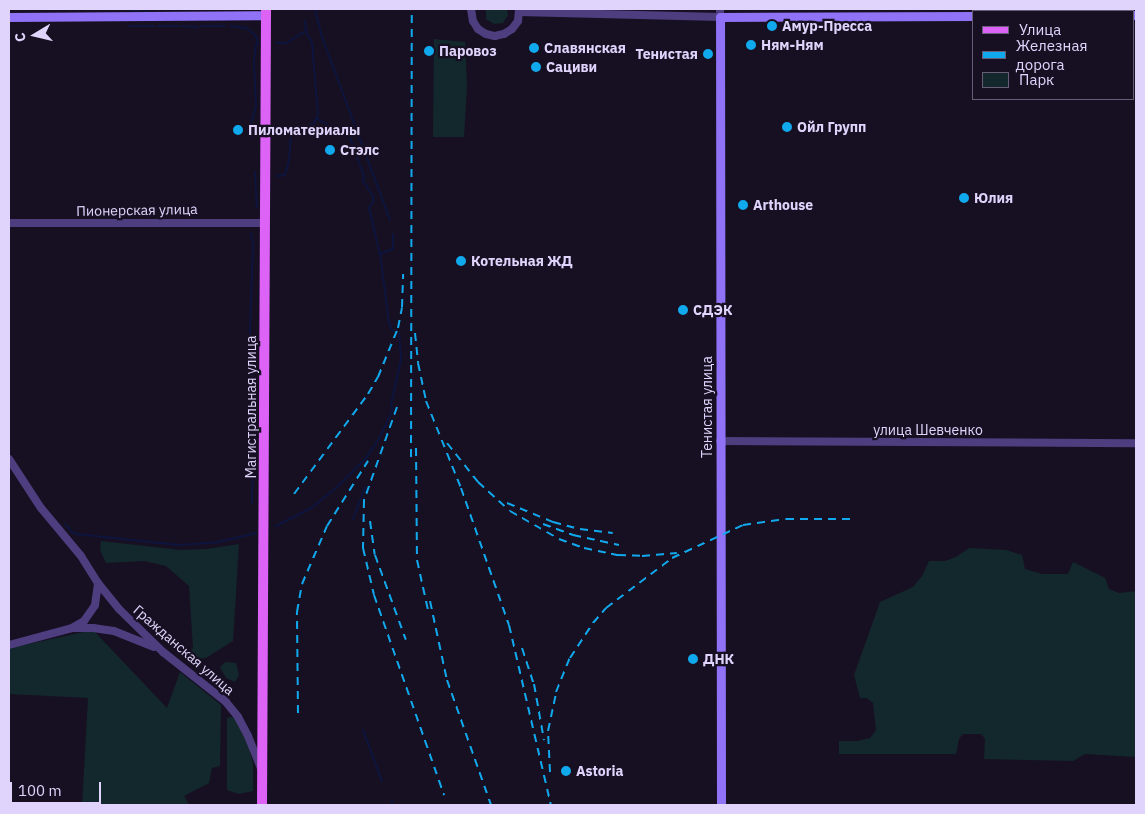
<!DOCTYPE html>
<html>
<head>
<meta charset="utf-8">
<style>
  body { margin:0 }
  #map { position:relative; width:1145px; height:814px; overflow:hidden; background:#171023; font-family:"IBM Plex Sans",sans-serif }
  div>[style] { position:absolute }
  .green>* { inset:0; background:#13282c }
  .stream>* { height:2px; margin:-1px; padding:0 1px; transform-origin:1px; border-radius:1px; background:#0d153e }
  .tertiary>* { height:8px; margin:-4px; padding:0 4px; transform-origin:4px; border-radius:4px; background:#4e3e7f }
  .secondary>* { height:9px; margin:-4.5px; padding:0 4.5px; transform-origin:4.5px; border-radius:4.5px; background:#9072f6 }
  .primary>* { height:10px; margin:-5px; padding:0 5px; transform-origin:5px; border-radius:5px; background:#dc63f5 }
  .rail>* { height:2px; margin-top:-1px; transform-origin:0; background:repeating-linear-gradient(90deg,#10a9ed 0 8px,transparent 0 14px) }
  .dots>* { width:14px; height:14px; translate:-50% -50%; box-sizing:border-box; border:2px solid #171023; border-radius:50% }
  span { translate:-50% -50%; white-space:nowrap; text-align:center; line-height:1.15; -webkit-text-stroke:4.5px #171023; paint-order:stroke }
  .poi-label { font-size:14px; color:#e1d4fc; font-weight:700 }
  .left { translate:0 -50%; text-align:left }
  .right { translate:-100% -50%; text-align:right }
  .street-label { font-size:14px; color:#e1d4fc }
  .frame { position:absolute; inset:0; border:10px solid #e1d4fc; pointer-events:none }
  .legend { position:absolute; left:972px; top:10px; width:162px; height:90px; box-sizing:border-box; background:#171023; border:1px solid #685e7a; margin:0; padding:6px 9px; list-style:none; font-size:15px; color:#e1d4fc }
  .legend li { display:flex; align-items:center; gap:10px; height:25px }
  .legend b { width:25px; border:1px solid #685e7a }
  .north { position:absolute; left:10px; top:10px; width:50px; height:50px; -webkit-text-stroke:4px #171023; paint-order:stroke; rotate:261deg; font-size:14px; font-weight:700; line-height:20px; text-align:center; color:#e1d4fc }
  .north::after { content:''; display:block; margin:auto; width:18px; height:22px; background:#e1d4fc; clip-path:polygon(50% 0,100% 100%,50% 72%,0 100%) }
  .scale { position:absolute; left:10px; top:782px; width:91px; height:22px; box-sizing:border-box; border:2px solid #e1d4fc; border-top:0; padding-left:6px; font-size:15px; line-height:18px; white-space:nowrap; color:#e1d4fc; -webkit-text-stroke:4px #171023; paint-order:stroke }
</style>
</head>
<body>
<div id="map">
  <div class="green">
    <div style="clip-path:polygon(486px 9px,507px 9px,508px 15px,503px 23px,494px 24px,486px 19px)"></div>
    <div style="clip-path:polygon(434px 39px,465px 42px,467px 86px,464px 137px,433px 137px)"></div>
    <div style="clip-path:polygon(101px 541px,181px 550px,207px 549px,239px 544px,233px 641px,206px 658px,191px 659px,187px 653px,193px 648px,189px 586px,166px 566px,144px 561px,106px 563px,100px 550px)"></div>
    <div style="clip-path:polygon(969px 548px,1006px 550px,1022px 555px,1025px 569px,1042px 574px,1068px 574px,1073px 562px,1105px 578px,1109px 589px,1119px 593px,1136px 591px,1136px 757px,1085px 754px,1073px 761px,984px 759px,985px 739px,981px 734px,963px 734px,959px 739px,956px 754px,839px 754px,839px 741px,857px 741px,870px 738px,876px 730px,873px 703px,867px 698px,860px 698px,854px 675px,880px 602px,913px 587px,922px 576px,929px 561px,945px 561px,956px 557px)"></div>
    <div style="clip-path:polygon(93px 630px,167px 708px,180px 672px,221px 705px,220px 766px,212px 768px,209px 783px,184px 796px,189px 805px,82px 805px,88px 698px,9px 694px,10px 648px)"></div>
    <div style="clip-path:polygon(226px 662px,236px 663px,239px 675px,235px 682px,226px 678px,220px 667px)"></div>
    <div style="clip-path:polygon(230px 717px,235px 717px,247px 740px,253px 764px,253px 791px,239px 794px,227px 790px,227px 718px)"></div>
  </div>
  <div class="stream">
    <div style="left:152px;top:9px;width:3px"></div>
    <div style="left:172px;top:9px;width:12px"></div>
    <div style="left:232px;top:9px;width:5px"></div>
    <div style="left:305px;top:9px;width:1px;rotate:90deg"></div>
    <div style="left:315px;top:9px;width:29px;rotate:76deg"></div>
    <div style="left:322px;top:37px;width:195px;rotate:69.6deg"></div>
    <div style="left:130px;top:10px;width:11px"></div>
    <div style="left:145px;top:10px;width:3px"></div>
    <div style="left:129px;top:26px;width:25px"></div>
    <div style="left:158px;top:26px;width:20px"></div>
    <div style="left:181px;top:26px;width:17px;rotate:3deg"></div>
    <div style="left:201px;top:26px;width:24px"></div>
    <div style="left:230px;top:26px;width:17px;rotate:7deg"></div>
    <div style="left:247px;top:28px;width:12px;rotate:42deg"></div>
    <div style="left:256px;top:36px;width:8px;rotate:76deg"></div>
    <div style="left:258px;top:44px;width:2px;rotate:153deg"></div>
    <div style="left:256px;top:45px;width:17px;rotate:97deg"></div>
    <div style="left:254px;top:62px;width:44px;rotate:87.4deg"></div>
    <div style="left:256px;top:106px;width:22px;rotate:106deg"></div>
    <div style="left:250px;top:127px;width:11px;rotate:80deg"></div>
    <div style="left:277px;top:43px;width:9px"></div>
    <div style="left:286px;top:43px;width:23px;rotate:-31deg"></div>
    <div style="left:306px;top:31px;width:10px;rotate:-96deg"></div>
    <div style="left:316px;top:118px;width:14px;rotate:30deg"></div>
    <div style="left:328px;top:125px;width:9px;rotate:63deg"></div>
    <div style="left:332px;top:133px;width:15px"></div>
    <div style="left:347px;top:133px;width:3px;rotate:45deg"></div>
    <div style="left:349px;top:135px;width:44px;rotate:69.9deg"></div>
    <div style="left:364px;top:176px;width:5px;rotate:101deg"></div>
    <div style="left:363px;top:181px;width:18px;rotate:56deg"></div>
    <div style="left:373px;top:196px;width:6px;rotate:90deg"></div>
    <div style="left:373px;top:202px;width:7px;rotate:124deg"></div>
    <div style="left:369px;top:208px;width:47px;rotate:76.6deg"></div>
    <div style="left:380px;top:254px;width:69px;rotate:82.5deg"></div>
    <div style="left:389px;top:322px;width:7px;rotate:74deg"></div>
    <div style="left:391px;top:329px;width:4px;rotate:34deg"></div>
    <div style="left:255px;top:172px;width:35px;rotate:87deg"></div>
    <div style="left:277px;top:176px;width:8px;rotate:-7deg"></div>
    <div style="left:285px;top:175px;width:16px;rotate:-75deg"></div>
    <div style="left:289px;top:160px;width:27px;rotate:-86deg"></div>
    <div style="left:291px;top:133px;width:25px;rotate:-23deg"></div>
    <div style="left:314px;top:123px;width:10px;rotate:-66deg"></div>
    <div style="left:318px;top:114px;width:71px;rotate:-94.8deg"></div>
    <div style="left:312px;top:43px;width:13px;rotate:-117deg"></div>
    <div style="left:251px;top:233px;width:11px;rotate:80deg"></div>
    <div style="left:253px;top:244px;width:84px;rotate:92deg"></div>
    <div style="left:250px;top:328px;width:86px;rotate:87.3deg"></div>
    <div style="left:254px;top:414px;width:89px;rotate:91.3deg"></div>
    <div style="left:380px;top:254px;width:14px;rotate:-21deg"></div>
    <div style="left:393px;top:249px;width:15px;rotate:-90deg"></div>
    <div style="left:353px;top:519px;width:34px;rotate:-69deg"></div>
    <div style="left:65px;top:524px;width:11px;rotate:49deg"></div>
    <div style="left:72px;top:532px;width:4px;rotate:27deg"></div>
    <div style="left:76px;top:534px;width:104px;rotate:6.1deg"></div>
    <div style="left:179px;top:545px;width:39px;rotate:-4deg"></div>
    <div style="left:218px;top:542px;width:39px;rotate:-13deg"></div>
    <div style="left:276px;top:526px;width:38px;rotate:-27deg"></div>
    <div style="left:310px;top:509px;width:36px;rotate:-39deg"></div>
    <div style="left:338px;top:486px;width:40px;rotate:-45deg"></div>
    <div style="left:366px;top:458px;width:23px;rotate:-56deg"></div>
    <div style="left:379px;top:439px;width:33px;rotate:-65deg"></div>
    <div style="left:393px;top:409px;width:4px;rotate:-117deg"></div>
    <div style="left:391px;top:405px;width:47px;rotate:-77.7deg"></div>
    <div style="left:401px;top:359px;width:26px;rotate:-94deg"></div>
    <div style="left:363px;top:730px;width:54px;rotate:69.6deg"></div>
    <div style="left:392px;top:805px;width:4px;rotate:-90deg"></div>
  </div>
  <div class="tertiary">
    <div style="left:471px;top:9px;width:12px;rotate:81deg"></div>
    <div style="left:473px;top:21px;width:9px;rotate:58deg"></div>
    <div style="left:478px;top:29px;width:9px;rotate:32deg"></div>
    <div style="left:486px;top:34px;width:9px;rotate:13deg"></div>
    <div style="left:495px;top:36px;width:9px;rotate:-13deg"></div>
    <div style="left:504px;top:34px;width:9px;rotate:-32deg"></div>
    <div style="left:512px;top:29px;width:10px;rotate:-53deg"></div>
    <div style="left:518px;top:21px;width:12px;rotate:-85deg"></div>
    <div style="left:519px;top:12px;width:201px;rotate:1.4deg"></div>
    <div style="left:720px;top:17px;width:8px;rotate:-90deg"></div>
    <div style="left:9px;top:223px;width:256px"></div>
    <div style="left:720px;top:441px;width:416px;rotate:0.3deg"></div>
    <div style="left:9px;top:459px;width:59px;rotate:56.9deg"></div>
    <div style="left:41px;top:508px;width:62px;rotate:50.2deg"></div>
    <div style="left:81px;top:556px;width:32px;rotate:58deg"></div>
    <div style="left:98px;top:583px;width:33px;rotate:51deg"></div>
    <div style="left:119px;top:609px;width:62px;rotate:44.3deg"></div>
    <div style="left:163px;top:652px;width:80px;rotate:38.4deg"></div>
    <div style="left:226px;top:702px;width:19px;rotate:51deg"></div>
    <div style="left:238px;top:717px;width:21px;rotate:62deg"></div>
    <div style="left:248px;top:736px;width:35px;rotate:68deg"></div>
    <div style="left:74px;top:628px;width:19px"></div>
    <div style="left:93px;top:628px;width:21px;rotate:8deg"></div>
    <div style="left:114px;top:631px;width:43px;rotate:21.8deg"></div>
    <div style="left:9px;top:645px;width:65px;rotate:-15.1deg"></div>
    <div style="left:72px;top:628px;width:14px;rotate:-30deg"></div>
    <div style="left:84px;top:621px;width:19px;rotate:-55deg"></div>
    <div style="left:95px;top:605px;width:22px;rotate:-82deg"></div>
  </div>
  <div class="secondary">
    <div style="left:1134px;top:15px;width:2px"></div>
    <div style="left:9px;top:17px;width:257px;rotate:-0.4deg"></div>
    <div style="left:721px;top:805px;width:788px;rotate:-90.07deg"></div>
    <div style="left:720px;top:17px;width:254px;rotate:-0.2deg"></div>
  </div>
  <div class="primary">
    <div style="left:262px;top:805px;width:796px;rotate:-89.71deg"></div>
  </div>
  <div class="rail">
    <div style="left:415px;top:333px;width:30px;rotate:84deg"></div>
    <div style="left:418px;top:363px;width:39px;rotate:78deg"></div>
    <div style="left:426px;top:401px;width:94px;rotate:68.1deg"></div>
    <div style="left:461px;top:488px;width:145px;rotate:70.7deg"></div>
    <div style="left:509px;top:625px;width:185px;rotate:76.9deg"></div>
    <div style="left:397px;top:407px;width:99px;rotate:109.5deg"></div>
    <div style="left:364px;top:500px;width:48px;rotate:91.2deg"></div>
    <div style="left:363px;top:548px;width:48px;rotate:76.8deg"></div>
    <div style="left:374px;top:595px;width:212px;rotate:70.7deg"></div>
    <div style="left:447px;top:443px;width:50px;rotate:51.5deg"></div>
    <div style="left:478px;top:482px;width:43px;rotate:42.2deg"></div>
    <div style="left:510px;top:511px;width:56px;rotate:29.7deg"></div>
    <div style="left:559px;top:539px;width:27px;rotate:20deg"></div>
    <div style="left:584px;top:548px;width:35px;rotate:12deg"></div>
    <div style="left:618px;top:555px;width:24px;rotate:2deg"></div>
    <div style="left:642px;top:556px;width:35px;rotate:-5deg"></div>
    <div style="left:416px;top:448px;width:112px;rotate:89.5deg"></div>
    <div style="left:417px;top:560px;width:51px;rotate:77.6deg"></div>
    <div style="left:411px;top:457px;width:448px;rotate:-89.9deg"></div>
    <div style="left:294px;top:494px;width:124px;rotate:-53.5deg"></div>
    <div style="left:368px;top:394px;width:20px;rotate:-60deg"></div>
    <div style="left:378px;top:377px;width:53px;rotate:-67.8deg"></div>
    <div style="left:398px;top:328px;width:21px;rotate:-79deg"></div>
    <div style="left:402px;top:307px;width:33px;rotate:-88deg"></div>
    <div style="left:507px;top:503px;width:50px;rotate:22.4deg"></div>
    <div style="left:553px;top:522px;width:28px;rotate:15deg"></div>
    <div style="left:580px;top:529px;width:33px;rotate:7deg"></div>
    <div style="left:370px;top:521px;width:34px;rotate:82deg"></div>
    <div style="left:375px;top:555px;width:90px;rotate:70deg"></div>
    <div style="left:543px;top:524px;width:32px;rotate:20deg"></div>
    <div style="left:573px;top:535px;width:47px;rotate:12.3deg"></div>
    <div style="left:430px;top:601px;width:81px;rotate:77.9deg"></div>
    <div style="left:447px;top:680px;width:133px;rotate:70.6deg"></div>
    <div style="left:522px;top:648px;width:38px;rotate:72deg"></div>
    <div style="left:534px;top:684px;width:57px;rotate:79.9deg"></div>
    <div style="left:298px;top:713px;width:101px;rotate:-90.6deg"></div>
    <div style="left:297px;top:612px;width:28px;rotate:-80deg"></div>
    <div style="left:302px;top:584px;width:63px;rotate:-66.7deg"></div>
    <div style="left:327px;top:526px;width:77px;rotate:-57.8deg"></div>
    <div style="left:550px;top:772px;width:41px;rotate:-92.8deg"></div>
    <div style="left:548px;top:731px;width:40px;rotate:-78deg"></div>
    <div style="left:556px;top:692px;width:37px;rotate:-68deg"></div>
    <div style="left:570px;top:658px;width:42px;rotate:-56.7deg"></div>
    <div style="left:593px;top:623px;width:20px;rotate:-49deg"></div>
    <div style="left:606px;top:608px;width:83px;rotate:-37.1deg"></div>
    <div style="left:672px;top:558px;width:78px;rotate:-24.9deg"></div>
    <div style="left:743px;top:525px;width:43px;rotate:-7.9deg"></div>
    <div style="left:786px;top:519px;width:64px"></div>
  </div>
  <div class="dots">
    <div style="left:772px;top:26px;background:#10a9ed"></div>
    <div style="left:751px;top:45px;background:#10a9ed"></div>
    <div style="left:534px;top:48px;background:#10a9ed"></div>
    <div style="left:429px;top:51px;background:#10a9ed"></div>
    <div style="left:708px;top:54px;background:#10a9ed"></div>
    <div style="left:536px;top:67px;background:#10a9ed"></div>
    <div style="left:787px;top:127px;background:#10a9ed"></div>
    <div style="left:238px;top:130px;background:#10a9ed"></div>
    <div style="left:330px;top:150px;background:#10a9ed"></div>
    <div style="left:964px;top:198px;background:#10a9ed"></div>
    <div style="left:743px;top:205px;background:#10a9ed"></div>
    <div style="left:461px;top:261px;background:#10a9ed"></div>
    <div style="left:683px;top:310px;background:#10a9ed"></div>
    <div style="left:693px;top:659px;background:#10a9ed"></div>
    <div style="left:566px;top:771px;background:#10a9ed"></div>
  </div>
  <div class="poi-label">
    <span class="left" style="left:782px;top:26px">Амур-Пресса</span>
    <span class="left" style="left:761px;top:45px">Ням-Ням</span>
    <span class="left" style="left:544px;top:48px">Славянская</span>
    <span class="left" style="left:439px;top:51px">Паровоз</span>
    <span class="right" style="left:698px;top:54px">Тенистая</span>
    <span class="left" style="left:546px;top:67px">Сациви</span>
    <span class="left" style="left:797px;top:127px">Ойл Групп</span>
    <span class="left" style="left:248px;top:130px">Пиломатериалы</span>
    <span class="left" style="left:340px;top:150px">Стэлс</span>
    <span class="left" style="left:974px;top:198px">Юлия</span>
    <span class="left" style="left:753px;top:205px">Arthouse</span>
    <span class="left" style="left:471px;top:261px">Котельная ЖД</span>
    <span class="left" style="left:693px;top:310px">СДЭК</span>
    <span class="left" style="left:703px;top:659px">ДНК</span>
    <span class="left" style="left:576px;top:771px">Astoria</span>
  </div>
  <div class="street-label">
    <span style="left:137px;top:210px;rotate:-1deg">Пионерская улица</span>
    <span style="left:251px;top:407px;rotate:-90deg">Магистральная улица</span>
    <span style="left:707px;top:407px;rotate:-90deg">Тенистая улица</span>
    <span style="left:928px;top:430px">улица Шевченко</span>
    <span style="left:184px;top:650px;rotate:41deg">Гражданская улица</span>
  </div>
  <div class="frame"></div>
  <ul class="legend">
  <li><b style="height:6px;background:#dc63f5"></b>Улица</li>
  <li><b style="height:6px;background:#10a9ed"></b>Железная дорога</li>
  <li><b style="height:14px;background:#13282c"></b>Парк</li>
  </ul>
  <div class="north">С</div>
  <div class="scale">100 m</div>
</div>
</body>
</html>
